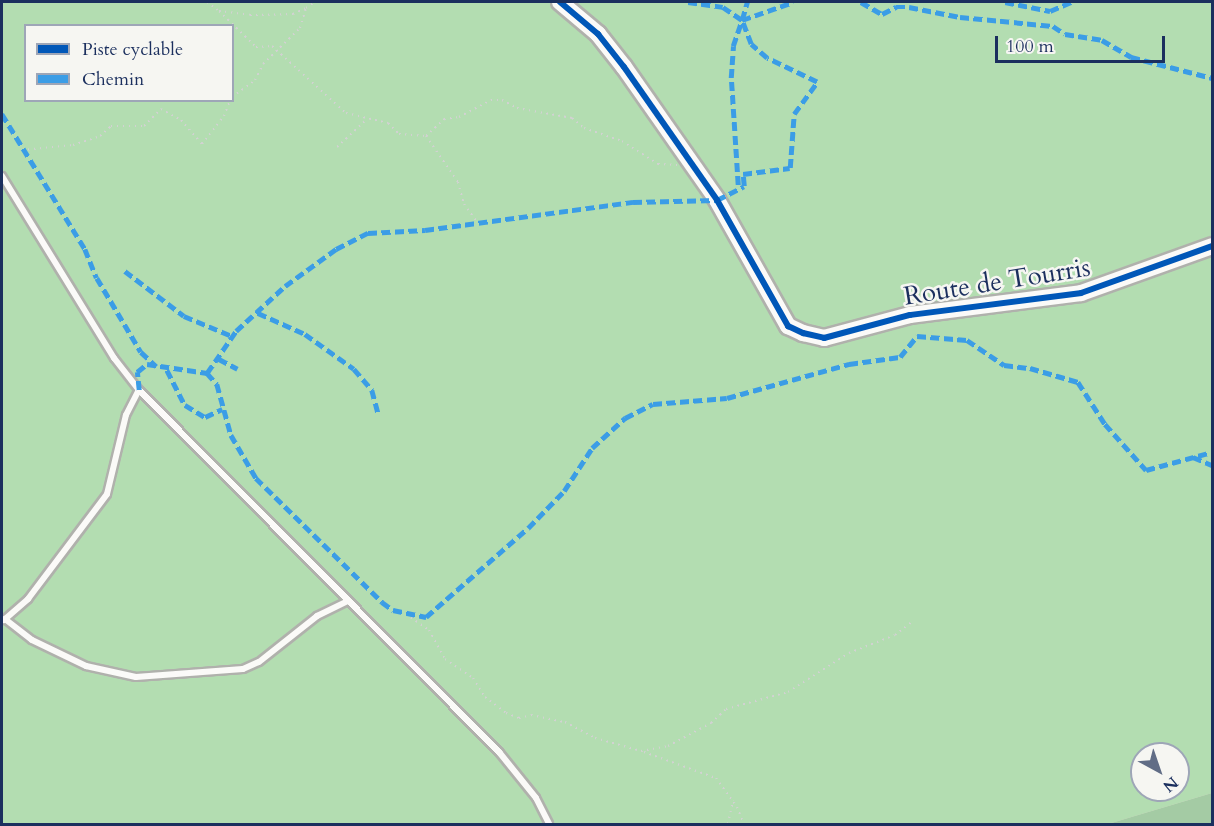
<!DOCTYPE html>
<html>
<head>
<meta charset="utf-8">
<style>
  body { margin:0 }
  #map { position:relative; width:1214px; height:826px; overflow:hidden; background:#e2e0d1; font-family:Cardo,serif }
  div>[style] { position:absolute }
  .green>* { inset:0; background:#b3ddb1 }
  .forest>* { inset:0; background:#a4cba4 }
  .path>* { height:2px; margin-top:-1px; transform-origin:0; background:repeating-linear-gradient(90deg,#d2d2d2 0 1.5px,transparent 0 6px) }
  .roads { filter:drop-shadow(2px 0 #b0b1ac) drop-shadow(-2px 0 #b0b1ac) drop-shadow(0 2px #b0b1ac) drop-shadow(0 -2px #b0b1ac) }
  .lane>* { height:6px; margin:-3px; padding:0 3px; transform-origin:3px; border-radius:3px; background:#fbfaf8 }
  .secondary>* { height:16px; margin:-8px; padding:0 8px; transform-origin:8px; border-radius:8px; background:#fbfaf8 }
  .quiet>* { height:4.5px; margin-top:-2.25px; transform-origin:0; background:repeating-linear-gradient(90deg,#3b9de6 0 9px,transparent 0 13.5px) }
  .cycleway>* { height:6px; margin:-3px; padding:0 3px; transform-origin:3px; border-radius:3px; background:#0057b8 }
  span { translate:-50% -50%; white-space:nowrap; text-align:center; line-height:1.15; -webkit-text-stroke:5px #f6f6f2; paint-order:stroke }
  .street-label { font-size:26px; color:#1b2f5e }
  .frame { position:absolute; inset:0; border:3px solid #1b2f5e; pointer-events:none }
  .legend { position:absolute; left:24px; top:24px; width:210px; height:78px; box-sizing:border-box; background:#f6f6f2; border:2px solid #9ea6b7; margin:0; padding:8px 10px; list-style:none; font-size:18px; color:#1b2f5e }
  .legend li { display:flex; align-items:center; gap:12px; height:30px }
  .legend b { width:30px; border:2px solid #9ea6b7 }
  .north { position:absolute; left:1130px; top:742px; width:60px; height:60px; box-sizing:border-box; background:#f6f6f2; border:2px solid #9ea6b7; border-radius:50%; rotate:140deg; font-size:16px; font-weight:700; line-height:24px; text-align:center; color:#1b2f5e }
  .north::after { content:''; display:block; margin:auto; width:21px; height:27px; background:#616d86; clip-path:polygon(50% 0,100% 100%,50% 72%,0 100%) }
  .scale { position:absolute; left:995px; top:36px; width:170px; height:27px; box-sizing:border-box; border:3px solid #1b2f5e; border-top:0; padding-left:8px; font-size:18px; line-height:21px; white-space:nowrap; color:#1b2f5e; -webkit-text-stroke:4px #f6f6f2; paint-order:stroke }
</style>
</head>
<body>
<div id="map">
  <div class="green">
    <div style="clip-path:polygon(evenodd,2px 2px,1212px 2px,1212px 793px,1108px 824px,2px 824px,2px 2px,26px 26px,232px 26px,232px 100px,26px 100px,26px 26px,2px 2px,1142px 754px,1178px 754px,1178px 790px,1142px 790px,1142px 754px)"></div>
  </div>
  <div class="forest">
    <div style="clip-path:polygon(1212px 793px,1212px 824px,1108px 824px)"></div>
  </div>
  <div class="path">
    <div style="left:207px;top:2px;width:15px;rotate:37deg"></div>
    <div style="left:219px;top:11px;width:31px;rotate:7deg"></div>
    <div style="left:250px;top:15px;width:43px;rotate:-1.3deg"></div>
    <div style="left:293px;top:14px;width:14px;rotate:-25deg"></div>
    <div style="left:219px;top:11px;width:52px;rotate:44.2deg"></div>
    <div style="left:256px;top:47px;width:16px;rotate:-4deg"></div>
    <div style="left:272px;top:46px;width:100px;rotate:42.2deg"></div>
    <div style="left:346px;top:113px;width:43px;rotate:13.4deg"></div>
    <div style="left:388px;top:123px;width:16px;rotate:45deg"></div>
    <div style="left:399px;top:134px;width:27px;rotate:4deg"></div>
    <div style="left:426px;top:136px;width:56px;rotate:55.2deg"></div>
    <div style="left:458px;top:182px;width:23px;rotate:75deg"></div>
    <div style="left:464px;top:204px;width:24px;rotate:54deg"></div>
    <div style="left:232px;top:97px;width:29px;rotate:-36deg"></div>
    <div style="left:255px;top:80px;width:18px;rotate:-63deg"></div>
    <div style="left:263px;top:64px;width:52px;rotate:-44.2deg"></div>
    <div style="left:300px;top:28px;width:21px;rotate:-73deg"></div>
    <div style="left:306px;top:8px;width:11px;rotate:-34deg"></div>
    <div style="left:426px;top:136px;width:25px;rotate:-43deg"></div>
    <div style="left:444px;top:119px;width:15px;rotate:-8deg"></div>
    <div style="left:459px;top:117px;width:36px;rotate:-28deg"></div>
    <div style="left:491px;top:100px;width:11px"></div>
    <div style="left:502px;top:100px;width:17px;rotate:28deg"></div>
    <div style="left:517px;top:108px;width:56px;rotate:10.3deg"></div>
    <div style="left:572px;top:118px;width:16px;rotate:40deg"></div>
    <div style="left:584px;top:128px;width:40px;rotate:18.9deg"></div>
    <div style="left:622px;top:141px;width:43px;rotate:32.6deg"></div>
    <div style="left:658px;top:164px;width:19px;rotate:3deg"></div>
    <div style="left:337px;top:147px;width:40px;rotate:-43deg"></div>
    <div style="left:22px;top:150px;width:51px;rotate:-5.6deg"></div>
    <div style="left:73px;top:145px;width:28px;rotate:-18deg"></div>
    <div style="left:100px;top:136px;width:15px;rotate:-42deg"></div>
    <div style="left:111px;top:126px;width:33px"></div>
    <div style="left:144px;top:126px;width:24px;rotate:-45deg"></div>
    <div style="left:161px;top:109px;width:23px;rotate:29deg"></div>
    <div style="left:181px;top:120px;width:32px;rotate:49deg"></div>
    <div style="left:202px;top:144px;width:36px;rotate:-52deg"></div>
    <div style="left:224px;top:116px;width:17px;rotate:-69deg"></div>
    <div style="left:406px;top:614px;width:28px;rotate:35deg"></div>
    <div style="left:429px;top:630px;width:33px;rotate:61deg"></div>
    <div style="left:445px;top:659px;width:34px;rotate:34deg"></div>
    <div style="left:473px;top:678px;width:22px;rotate:58deg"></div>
    <div style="left:485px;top:697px;width:26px;rotate:37deg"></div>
    <div style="left:506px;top:713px;width:14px;rotate:21deg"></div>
    <div style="left:519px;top:718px;width:12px;rotate:-14deg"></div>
    <div style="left:531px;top:715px;width:35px;rotate:12deg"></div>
    <div style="left:565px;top:722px;width:34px;rotate:28deg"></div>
    <div style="left:595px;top:738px;width:48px;rotate:15.8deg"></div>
    <div style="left:641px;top:751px;width:27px;rotate:-10deg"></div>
    <div style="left:668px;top:746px;width:49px;rotate:-28.1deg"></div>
    <div style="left:711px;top:723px;width:21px;rotate:-43deg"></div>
    <div style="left:726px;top:709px;width:64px;rotate:-15.3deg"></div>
    <div style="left:788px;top:692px;width:72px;rotate:-32.6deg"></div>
    <div style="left:849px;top:653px;width:49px;rotate:-21.4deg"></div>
    <div style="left:895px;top:635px;width:23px;rotate:-38deg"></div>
    <div style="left:644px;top:752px;width:77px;rotate:19.9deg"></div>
    <div style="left:716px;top:778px;width:36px;rotate:54deg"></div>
    <div style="left:737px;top:807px;width:18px;rotate:68deg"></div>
    <div style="left:728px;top:824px;width:24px;rotate:-78deg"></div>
  </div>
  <div class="roads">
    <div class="lane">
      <div style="left:2px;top:176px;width:214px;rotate:58.4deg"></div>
      <div style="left:114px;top:358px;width:41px;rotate:52deg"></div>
      <div style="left:139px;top:390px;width:511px;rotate:45.16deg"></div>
      <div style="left:499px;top:752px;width:59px;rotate:51.2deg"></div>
      <div style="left:536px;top:798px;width:29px;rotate:63deg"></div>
      <div style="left:5px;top:619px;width:34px;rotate:38deg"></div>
      <div style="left:32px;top:640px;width:60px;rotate:25.7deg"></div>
      <div style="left:86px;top:666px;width:51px;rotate:12.4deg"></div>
      <div style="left:136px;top:677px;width:107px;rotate:-4.3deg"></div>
      <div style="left:243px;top:669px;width:17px;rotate:-24deg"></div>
      <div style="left:259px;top:662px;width:74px;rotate:-38.4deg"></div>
      <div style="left:317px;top:616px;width:34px;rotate:-26deg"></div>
      <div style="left:4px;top:620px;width:32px;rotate:-41deg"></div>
      <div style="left:28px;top:599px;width:131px;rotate:-53deg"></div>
      <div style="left:107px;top:494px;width:81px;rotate:-76.5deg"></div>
      <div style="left:126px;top:415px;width:28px;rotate:-63deg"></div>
    </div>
    <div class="secondary">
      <div style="left:560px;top:2px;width:50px;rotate:40.1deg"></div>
      <div style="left:598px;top:34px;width:42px;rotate:51.8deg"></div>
      <div style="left:624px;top:67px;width:162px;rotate:55deg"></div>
      <div style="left:717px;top:200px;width:145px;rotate:60.6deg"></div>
      <div style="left:788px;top:326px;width:17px;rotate:25deg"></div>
      <div style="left:803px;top:333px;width:22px;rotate:13deg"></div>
      <div style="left:824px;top:338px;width:89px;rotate:-15deg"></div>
      <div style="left:910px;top:315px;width:172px;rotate:-7.3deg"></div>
      <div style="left:1081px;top:293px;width:139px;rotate:-19.7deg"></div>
    </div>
  </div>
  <div class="quiet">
    <div style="left:688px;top:2px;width:35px;rotate:8deg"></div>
    <div style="left:723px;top:7px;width:23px;rotate:34deg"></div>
    <div style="left:861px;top:2px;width:24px;rotate:30deg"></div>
    <div style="left:882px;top:14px;width:16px;rotate:-27deg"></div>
    <div style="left:896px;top:7px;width:13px"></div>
    <div style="left:909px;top:7px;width:52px;rotate:11.1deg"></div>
    <div style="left:960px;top:17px;width:93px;rotate:5.5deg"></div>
    <div style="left:1053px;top:26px;width:14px;rotate:34deg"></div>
    <div style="left:1065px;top:34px;width:37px;rotate:9deg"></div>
    <div style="left:1102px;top:40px;width:34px;rotate:30deg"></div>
    <div style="left:1131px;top:57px;width:84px;rotate:14.5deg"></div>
    <div style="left:1005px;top:2px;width:46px;rotate:11.3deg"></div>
    <div style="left:1050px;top:11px;width:23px;rotate:-23deg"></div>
    <div style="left:2px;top:114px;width:158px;rotate:58.4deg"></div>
    <div style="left:85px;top:249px;width:31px;rotate:68deg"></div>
    <div style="left:97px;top:278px;width:86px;rotate:59.3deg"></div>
    <div style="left:141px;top:352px;width:21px;rotate:43deg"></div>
    <div style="left:738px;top:185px;width:107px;rotate:-93.7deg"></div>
    <div style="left:731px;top:78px;width:32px;rotate:-86deg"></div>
    <div style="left:733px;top:46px;width:28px;rotate:-71deg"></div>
    <div style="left:742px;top:20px;width:54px;rotate:-19.4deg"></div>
    <div style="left:125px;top:271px;width:74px;rotate:37.3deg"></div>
    <div style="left:184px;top:316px;width:52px;rotate:22.6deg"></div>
    <div style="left:258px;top:313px;width:51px;rotate:24.1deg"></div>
    <div style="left:305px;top:334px;width:60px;rotate:35.5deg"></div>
    <div style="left:354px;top:369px;width:28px;rotate:49deg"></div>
    <div style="left:372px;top:390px;width:23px;rotate:75deg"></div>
    <div style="left:219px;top:359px;width:21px;rotate:28deg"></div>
    <div style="left:167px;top:370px;width:39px;rotate:63deg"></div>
    <div style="left:185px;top:405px;width:23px;rotate:31deg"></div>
    <div style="left:205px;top:417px;width:19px;rotate:-25deg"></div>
    <div style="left:207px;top:373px;width:15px;rotate:48deg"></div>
    <div style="left:217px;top:384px;width:53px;rotate:74.6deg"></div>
    <div style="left:231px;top:435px;width:50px;rotate:59.8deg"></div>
    <div style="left:256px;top:478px;width:177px;rotate:44.5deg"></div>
    <div style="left:382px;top:602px;width:14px;rotate:36deg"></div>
    <div style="left:393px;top:610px;width:34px;rotate:12deg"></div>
    <div style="left:426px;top:617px;width:135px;rotate:-41.1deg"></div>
    <div style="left:528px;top:528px;width:52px;rotate:-45.8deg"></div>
    <div style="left:564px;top:491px;width:51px;rotate:-56.9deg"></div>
    <div style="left:592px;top:448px;width:45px;rotate:-42.3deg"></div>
    <div style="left:625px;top:418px;width:31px;rotate:-27deg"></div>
    <div style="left:653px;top:404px;width:74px;rotate:-4.6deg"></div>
    <div style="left:727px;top:398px;width:127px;rotate:-15.6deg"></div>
    <div style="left:849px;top:364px;width:51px;rotate:-7.8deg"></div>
    <div style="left:900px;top:357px;width:27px;rotate:-51deg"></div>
    <div style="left:917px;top:336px;width:50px;rotate:4.6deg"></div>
    <div style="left:967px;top:340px;width:45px;rotate:34deg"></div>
    <div style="left:1004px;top:365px;width:26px;rotate:7deg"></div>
    <div style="left:1030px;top:368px;width:50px;rotate:16.3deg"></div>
    <div style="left:1078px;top:382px;width:50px;rotate:57.3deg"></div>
    <div style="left:1105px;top:424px;width:62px;rotate:48.3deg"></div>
    <div style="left:1146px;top:470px;width:68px;rotate:-15.3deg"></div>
    <div style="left:139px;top:390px;width:18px;rotate:-96deg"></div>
    <div style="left:137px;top:372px;width:13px;rotate:-39deg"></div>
    <div style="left:147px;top:364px;width:61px;rotate:8.5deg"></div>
    <div style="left:207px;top:373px;width:51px;rotate:-55.4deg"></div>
    <div style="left:236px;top:331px;width:67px;rotate:-42.6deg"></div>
    <div style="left:285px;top:286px;width:63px;rotate:-36deg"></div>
    <div style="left:336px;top:249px;width:36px;rotate:-27deg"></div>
    <div style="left:368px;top:233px;width:57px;rotate:-3deg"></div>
    <div style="left:425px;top:230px;width:210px;rotate:-7.7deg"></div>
    <div style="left:633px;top:202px;width:84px;rotate:-1.4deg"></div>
    <div style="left:717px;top:200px;width:30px;rotate:-27deg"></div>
    <div style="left:744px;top:186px;width:12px;rotate:-95deg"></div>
    <div style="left:743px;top:174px;width:47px;rotate:-7.3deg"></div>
    <div style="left:790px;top:168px;width:54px;rotate:-85.8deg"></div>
    <div style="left:794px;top:114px;width:39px;rotate:-54deg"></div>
    <div style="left:817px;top:82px;width:55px;rotate:-154.4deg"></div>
    <div style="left:767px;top:58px;width:21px;rotate:-139deg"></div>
    <div style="left:751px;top:44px;width:26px;rotate:-111deg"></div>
    <div style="left:742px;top:20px;width:19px;rotate:-74deg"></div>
    <div style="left:1193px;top:457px;width:21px;rotate:23deg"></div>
  </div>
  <div class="cycleway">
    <div style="left:560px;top:2px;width:50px;rotate:40.1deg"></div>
    <div style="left:598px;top:34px;width:42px;rotate:51.8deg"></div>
    <div style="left:624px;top:67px;width:162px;rotate:55deg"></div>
    <div style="left:717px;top:200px;width:145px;rotate:60.6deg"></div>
    <div style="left:788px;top:326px;width:17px;rotate:25deg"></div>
    <div style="left:803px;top:333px;width:22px;rotate:13deg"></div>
    <div style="left:824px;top:338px;width:89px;rotate:-15deg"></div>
    <div style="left:910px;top:315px;width:172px;rotate:-7.3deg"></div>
    <div style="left:1081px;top:293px;width:139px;rotate:-19.7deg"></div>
  </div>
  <div class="street-label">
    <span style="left:997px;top:282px;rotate:-9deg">Route de Tourris</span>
  </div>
  <div class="frame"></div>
  <ul class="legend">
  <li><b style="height:8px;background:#0057b8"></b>Piste cyclable</li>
  <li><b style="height:8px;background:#3b9de6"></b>Chemin</li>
  </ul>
  <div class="north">N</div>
  <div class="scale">100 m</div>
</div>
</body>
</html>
